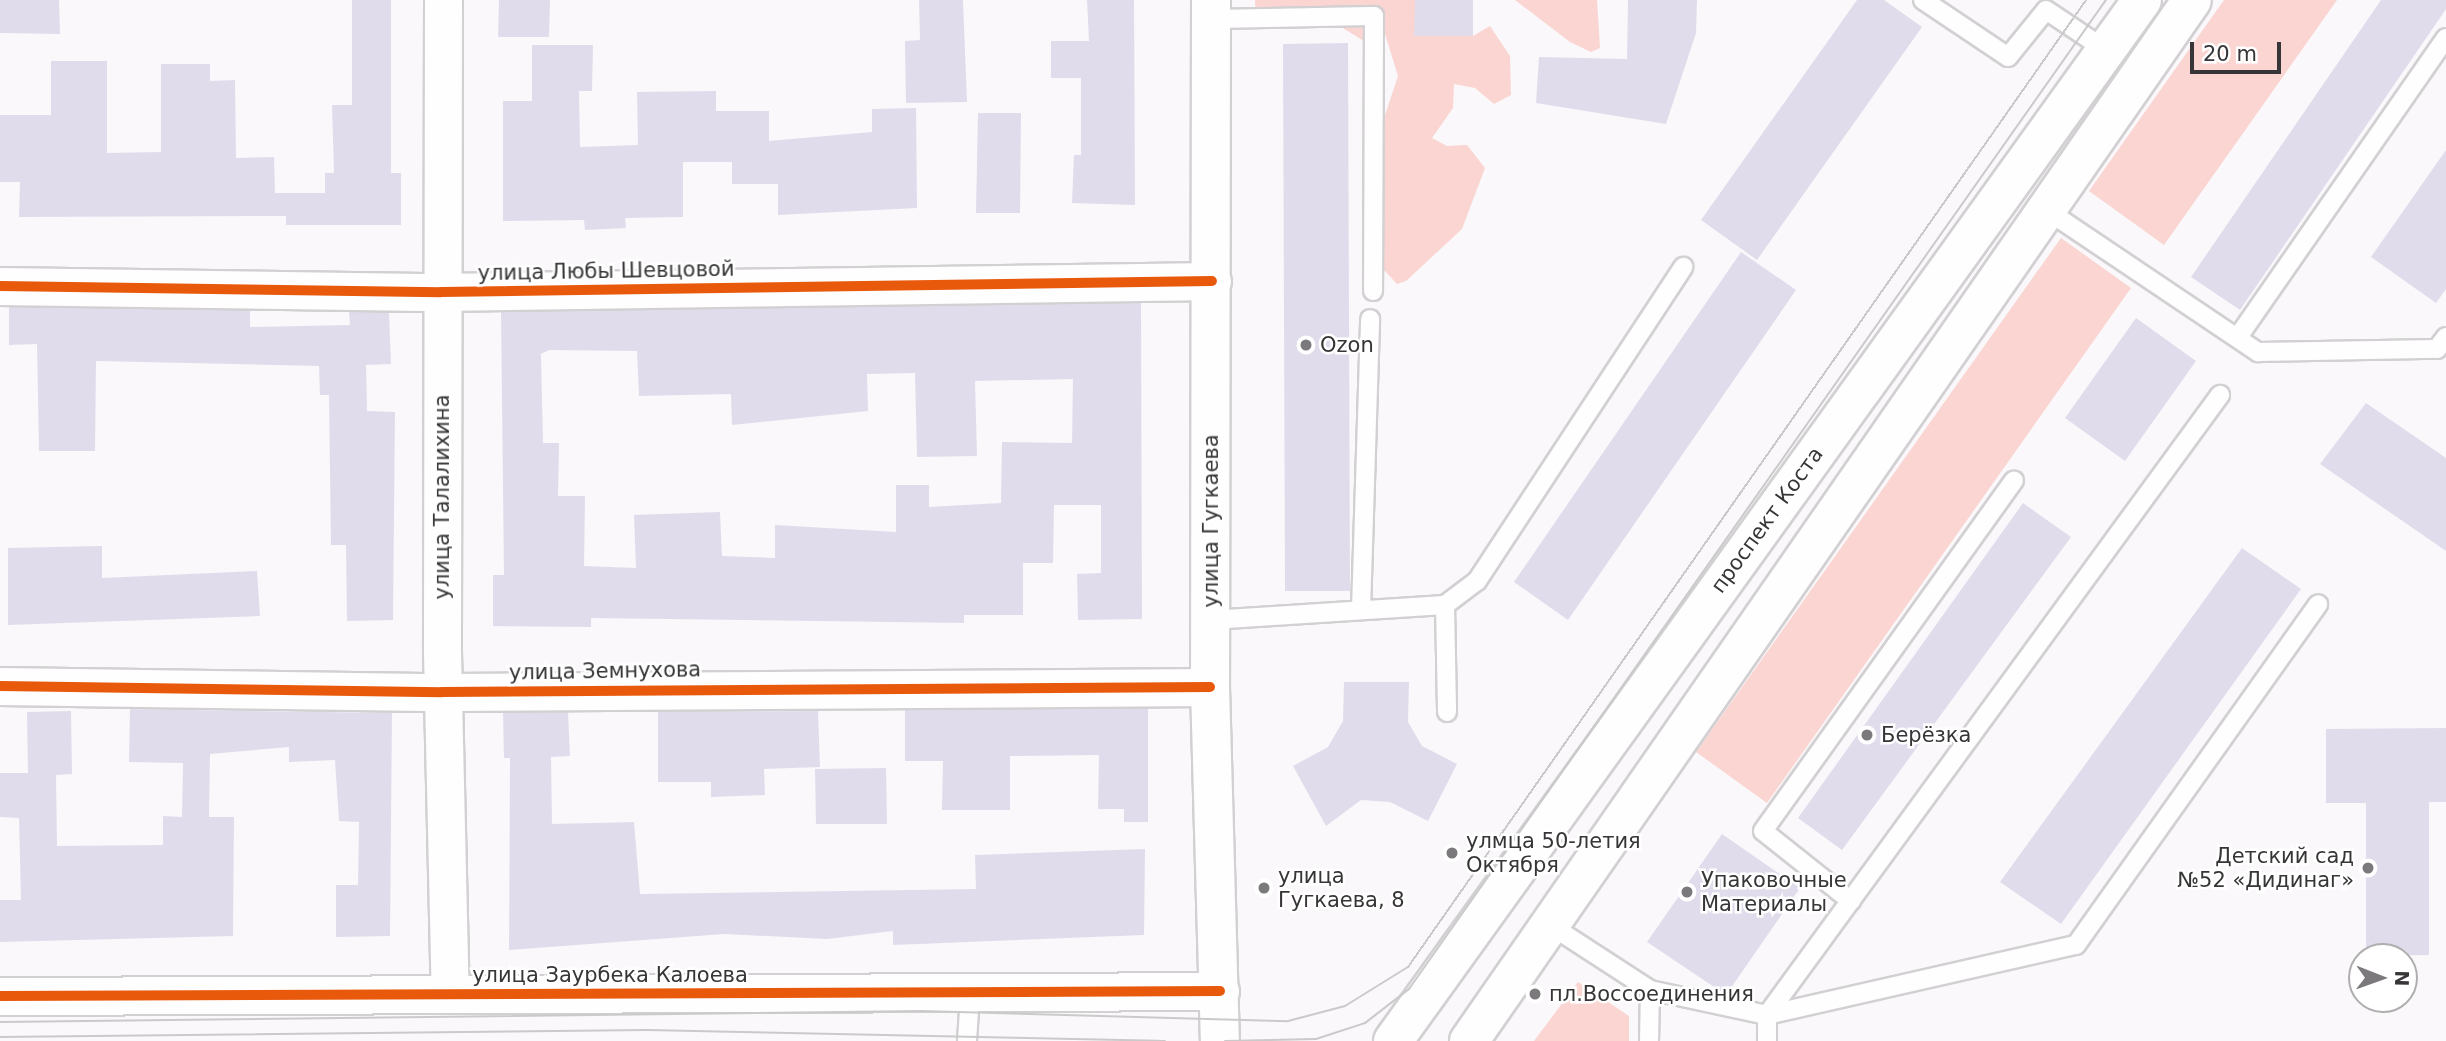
<!DOCTYPE html>
<html>
<head>
<meta charset="utf-8">
<style>
  body { margin:0 }
  #map { position:relative; width:2446px; height:1041px; overflow:hidden; background:#faf8fa; font-family:"DejaVu Sans",sans-serif }
  div>[style] { position:absolute }
  .green>* { inset:0; background:#fad5d1 }
  .building>* { inset:0; background:#e1dcec }
  .roads { filter:drop-shadow(2px 0 #d2d0d2) drop-shadow(-2px 0 #d2d0d2) drop-shadow(0 2px #d2d0d2) drop-shadow(0 -2px #d2d0d2) }
  .lane>* { height:18px; margin:-9px; padding:0 9px; transform-origin:9px; border-radius:9px; background:#fefefe }
  .street>* { height:37px; margin:-18.5px; padding:0 18.5px; transform-origin:18.5px; border-radius:18.5px; background:#fefefe }
  .secondary>* { height:38px; margin:-19px; padding:0 19px; transform-origin:19px; border-radius:19px; background:#fefefe }
  .primary>* { height:38px; margin:-19px; padding:0 19px; transform-origin:19px; border-radius:19px; background:#fefefe }
  .tram>* { height:2px; margin:-1px; padding:0 1px; transform-origin:1px; border-radius:1px; background:#cacaca }
  .cycleway>* { height:10px; margin:-5px; padding:0 5px; transform-origin:5px; border-radius:5px; background:#e8590c }
  .dots>* { width:19px; height:19px; translate:-50% -50%; box-sizing:border-box; border:4px solid #fff; border-radius:50% }
  span { translate:-50% -50%; white-space:nowrap; text-align:center; line-height:1.15; -webkit-text-stroke:5px #fff; paint-order:stroke }
  .street-label { font-size:21px; color:#373537 }
  .poi-label { font-size:21px; color:#373537 }
  .left { translate:0 -50%; text-align:left }
  .right { translate:-100% -50%; text-align:right }
  .north { position:absolute; left:2348px; top:943px; width:70px; height:70px; box-sizing:border-box; background:#fff; border:2px solid #afaeaf; border-radius:50%; rotate:91deg; font-size:19px; font-weight:700; line-height:28px; text-align:center; color:#373537 }
  .north::after { content:''; display:block; margin:auto; width:24px; height:32px; background:#7b797b; clip-path:polygon(50% 0,100% 100%,50% 72%,0 100%) }
  .scale { position:absolute; left:2190px; top:42px; width:91px; height:32px; box-sizing:border-box; border:4px solid #373537; border-top:0; padding-left:9px; font-size:21px; line-height:24px; white-space:nowrap; color:#373537; -webkit-text-stroke:5px #fff; paint-order:stroke }
</style>
</head>
<body>
<div id="map">
  <div class="green">
    <div style="clip-path:polygon(1255px 0,1415px 0,1415px 36px,1473px 36px,1490px 26px,1510px 56px,1511px 95px,1494px 104px,1475px 88px,1454px 84px,1453px 108px,1432px 138px,1447px 146px,1467px 145px,1485px 168px,1462px 229px,1406px 281px,1397px 284px,1384px 270px,1374px 244px,1376px 142px,1398px 76px,1385px 34px,1372px 46px,1333px 22px,1256px 28px)"></div>
    <div style="clip-path:polygon(1515px 0,1597px 0,1600px 48px,1591px 52px,1570px 42px)"></div>
    <div style="clip-path:polygon(2224px 0,2337px 0,2164px 245px,2089px 191px)"></div>
    <div style="clip-path:polygon(2061px 238px,2131px 288px,1767px 803px,1696px 752px)"></div>
    <div style="clip-path:polygon(1578px 982px,1629px 1016px,1629px 1041px,1534px 1041px)"></div>
  </div>
  <div class="building">
    <div style="clip-path:polygon(0 0,59px 0,60px 34px,0 33px)"></div>
    <div style="clip-path:polygon(352px 0,391px 0,391px 173px,401px 173px,401px 225px,286px 225px,286px 216px,19px 217px,20px 182px,0 182px,0 115px,51px 115px,51px 61px,107px 61px,107px 153px,161px 152px,161px 64px,210px 64px,210px 81px,235px 80px,236px 158px,274px 157px,275px 193px,325px 193px,325px 173px,334px 173px,332px 105px,352px 105px)"></div>
    <div style="clip-path:polygon(499px 0,550px 0,549px 37px,498px 37px)"></div>
    <div style="clip-path:polygon(919px 0,963px 0,967px 102px,906px 103px,905px 41px,920px 40px)"></div>
    <div style="clip-path:polygon(1087px 0,1134px 0,1135px 205px,1072px 203px,1074px 155px,1081px 155px,1081px 78px,1051px 78px,1051px 41px,1089px 41px)"></div>
    <div style="clip-path:polygon(1415px 0,1473px 0,1473px 36px,1414px 36px)"></div>
    <div style="clip-path:polygon(1628px 0,1697px 0,1696px 33px,1666px 124px,1536px 103px,1539px 57px,1627px 59px)"></div>
    <div style="clip-path:polygon(1857px 0,1884px 0,1922px 27px,1757px 260px,1701px 220px)"></div>
    <div style="clip-path:polygon(2381px 0,2446px 0,2446px 9px,2240px 310px,2191px 277px)"></div>
    <div style="clip-path:polygon(1348px 43px,1350px 591px,1285px 591px,1283px 44px)"></div>
    <div style="clip-path:polygon(532px 45px,593px 45px,592px 91px,579px 91px,580px 147px,638px 145px,637px 92px,716px 91px,716px 111px,769px 111px,769px 141px,872px 132px,872px 109px,916px 108px,917px 208px,778px 215px,778px 184px,732px 184px,732px 162px,683px 162px,683px 217px,625px 218px,626px 228px,585px 230px,584px 220px,503px 221px,503px 101px,532px 101px)"></div>
    <div style="clip-path:polygon(978px 113px,1021px 113px,1020px 213px,976px 213px)"></div>
    <div style="clip-path:polygon(2446px 150px,2446px 289px,2436px 303px,2371px 257px)"></div>
    <div style="clip-path:polygon(1741px 252px,1796px 290px,1568px 620px,1514px 582px)"></div>
    <div style="clip-path:polygon(evenodd,1141px 303px,1142px 619px,1078px 620px,1077px 574px,1101px 573px,1101px 505px,1054px 505px,1053px 563px,1023px 563px,1023px 615px,964px 615px,964px 623px,591px 618px,591px 627px,493px 626px,493px 575px,504px 575px,501px 312px,1141px 303px,549px 350px,637px 351px,639px 396px,731px 394px,732px 425px,868px 411px,867px 374px,915px 373px,917px 457px,977px 456px,975px 381px,1073px 379px,1072px 443px,1002px 442px,1001px 503px,929px 507px,929px 485px,896px 485px,896px 532px,775px 525px,775px 558px,722px 556px,720px 512px,634px 515px,636px 568px,584px 566px,585px 496px,558px 496px,559px 443px,543px 443px,541px 354px,549px 350px)"></div>
    <div style="clip-path:polygon(9px 307px,250px 310px,250px 327px,350px 325px,349px 312px,389px 312px,391px 364px,366px 365px,367px 411px,395px 412px,393px 620px,347px 621px,346px 545px,331px 545px,329px 395px,320px 395px,319px 366px,96px 361px,95px 451px,39px 451px,37px 344px,9px 345px)"></div>
    <div style="clip-path:polygon(2136px 318px,2196px 361px,2125px 461px,2065px 418px)"></div>
    <div style="clip-path:polygon(2366px 403px,2446px 458px,2446px 551px,2320px 464px)"></div>
    <div style="clip-path:polygon(2023px 503px,2071px 537px,1842px 850px,1798px 818px)"></div>
    <div style="clip-path:polygon(102px 546px,102px 578px,257px 571px,260px 616px,8px 625px,8px 548px)"></div>
    <div style="clip-path:polygon(2242px 548px,2301px 589px,2061px 924px,2000px 882px)"></div>
    <div style="clip-path:polygon(1344px 682px,1409px 682px,1408px 722px,1422px 746px,1457px 764px,1428px 821px,1390px 802px,1361px 800px,1326px 826px,1293px 766px,1328px 747px,1343px 721px)"></div>
    <div style="clip-path:polygon(1148px 708px,1148px 822px,1124px 822px,1124px 809px,1098px 809px,1099px 755px,1010px 756px,1010px 810px,942px 810px,943px 761px,905px 761px,905px 710px)"></div>
    <div style="clip-path:polygon(130px 709px,392px 713px,390px 936px,336px 937px,336px 885px,358px 885px,359px 822px,339px 821px,335px 760px,289px 762px,289px 747px,210px 754px,209px 817px,234px 817px,233px 936px,0 942px,0 900px,21px 900px,19px 818px,0 817px,0 773px,28px 773px,27px 712px,71px 711px,72px 774px,56px 775px,57px 846px,163px 845px,163px 816px,182px 817px,183px 763px,129px 762px)"></div>
    <div style="clip-path:polygon(818px 711px,820px 767px,764px 769px,765px 795px,711px 797px,711px 782px,658px 782px,658px 712px)"></div>
    <div style="clip-path:polygon(568px 712px,570px 756px,551px 757px,552px 824px,634px 822px,640px 894px,976px 889px,975px 855px,1145px 849px,1144px 935px,893px 945px,893px 931px,827px 939px,724px 934px,509px 950px,510px 758px,504px 758px,503px 713px)"></div>
    <div style="clip-path:polygon(2446px 728px,2446px 802px,2429px 802px,2429px 955px,2366px 956px,2366px 803px,2326px 803px,2326px 729px)"></div>
    <div style="clip-path:polygon(886px 768px,887px 824px,816px 824px,815px 769px)"></div>
    <div style="clip-path:polygon(1722px 834px,1800px 888px,1726px 995px,1647px 942px)"></div>
  </div>
  <div class="roads">
    <div class="lane">
      <div style="left:1923px;top:0;width:102px;rotate:33.8deg"></div>
      <div style="left:2008px;top:57px;width:60px;rotate:-51deg"></div>
      <div style="left:2046px;top:10px;width:72px;rotate:33.7deg"></div>
      <div style="left:1211px;top:19px;width:163px;rotate:-1.1deg"></div>
      <div style="left:1374px;top:16px;width:275px;rotate:90.2deg"></div>
      <div style="left:2045px;top:209px;width:257px;rotate:33.9deg"></div>
      <div style="left:2258px;top:352px;width:179px;rotate:-1deg"></div>
      <div style="left:2437px;top:349px;width:15px;rotate:-53deg"></div>
      <div style="left:2238px;top:337px;width:364px;rotate:-55.2deg"></div>
      <div style="left:1445px;top:605px;width:107px;rotate:88.9deg"></div>
      <div style="left:1361px;top:610px;width:291px;rotate:-88.2deg"></div>
      <div style="left:1211px;top:620px;width:234px;rotate:-3.7deg"></div>
      <div style="left:1445px;top:605px;width:40px;rotate:-37deg"></div>
      <div style="left:1477px;top:581px;width:376px;rotate:-56.7deg"></div>
      <div style="left:1851px;top:901px;width:112px;rotate:-141.5deg"></div>
      <div style="left:1763px;top:831px;width:431px;rotate:-54.4deg"></div>
      <div style="left:1547px;top:923px;width:123px;rotate:33deg"></div>
      <div style="left:1650px;top:990px;width:51px;rotate:91.1deg"></div>
      <div style="left:1650px;top:990px;width:120px;rotate:12.1deg"></div>
      <div style="left:1767px;top:1015px;width:317px;rotate:-12.8deg"></div>
      <div style="left:2076px;top:945px;width:418px;rotate:-54.6deg"></div>
      <div style="left:967px;top:1041px;width:47px;rotate:-86.3deg"></div>
      <div style="left:1767px;top:1041px;width:26px;rotate:-90deg"></div>
      <div style="left:1767px;top:1015px;width:768px;rotate:-53.85deg"></div>
    </div>
    <div class="street">
      <div style="left:443px;top:0;width:652px;rotate:90.09deg"></div>
      <div style="left:442px;top:652px;width:342px;rotate:88.7deg"></div>
      <div style="left:0;top:286px;width:441px;rotate:0.8deg"></div>
      <div style="left:441px;top:292px;width:771px;rotate:-0.82deg"></div>
      <div style="left:0;top:686px;width:442px;rotate:0.8deg"></div>
      <div style="left:442px;top:692px;width:768px;rotate:-0.37deg"></div>
      <div style="left:0;top:996px;width:1220px;rotate:-0.23deg"></div>
    </div>
    <div class="secondary">
      <div style="left:1211px;top:0;width:687px;rotate:90.08deg"></div>
      <div style="left:1210px;top:687px;width:354px;rotate:88.4deg"></div>
    </div>
    <div class="primary">
      <div style="left:1393px;top:1041px;width:1282px;rotate:-54.26deg"></div>
      <div style="left:1469px;top:1041px;width:1267px;rotate:-55.22deg"></div>
    </div>
  </div>
  <div class="tram">
    <div style="left:0;top:1022px;width:921px;rotate:-0.68deg"></div>
    <div style="left:921px;top:1011px;width:367px;rotate:1.6deg"></div>
    <div style="left:1288px;top:1021px;width:59px;rotate:-14.7deg"></div>
    <div style="left:1345px;top:1006px;width:74px;rotate:-31.8deg"></div>
    <div style="left:1408px;top:967px;width:1181px;rotate:-54.96deg"></div>
    <div style="left:0;top:1037px;width:647px;rotate:-0.62deg"></div>
    <div style="left:647px;top:1030px;width:518px;rotate:1.22deg"></div>
    <div style="left:1225px;top:1041px;width:91px;rotate:-1.3deg"></div>
    <div style="left:1316px;top:1039px;width:52px;rotate:-18.1deg"></div>
    <div style="left:1365px;top:1023px;width:56px;rotate:-37.7deg"></div>
    <div style="left:1409px;top:989px;width:1210px;rotate:-54.83deg"></div>
  </div>
  <div class="cycleway">
    <div style="left:0;top:286px;width:441px;rotate:0.8deg"></div>
    <div style="left:441px;top:292px;width:771px;rotate:-0.82deg"></div>
    <div style="left:0;top:686px;width:442px;rotate:0.8deg"></div>
    <div style="left:442px;top:692px;width:768px;rotate:-0.37deg"></div>
    <div style="left:0;top:996px;width:1220px;rotate:-0.23deg"></div>
  </div>
  <div class="dots">
    <div style="left:1306px;top:345px;background:#7b797b"></div>
    <div style="left:1867px;top:735px;background:#7b797b"></div>
    <div style="left:1452px;top:853px;background:#7b797b"></div>
    <div style="left:2368px;top:868px;background:#7b797b"></div>
    <div style="left:1264px;top:888px;background:#7b797b"></div>
    <div style="left:1687px;top:892px;background:#7b797b"></div>
    <div style="left:1535px;top:994px;background:#7b797b"></div>
  </div>
  <div class="street-label">
    <span style="left:606px;top:271px;rotate:-1deg">улица Любы Шевцовой</span>
    <span style="left:442px;top:497px;rotate:-90deg">улица Талалихина</span>
    <span style="left:1767px;top:520px;rotate:-54deg">проспект Коста</span>
    <span style="left:1211px;top:521px;rotate:-90deg">улица Гугкаева</span>
    <span style="left:605px;top:671px;rotate:-1deg">улица Земнухова</span>
    <span style="left:610px;top:975px">улица Заурбека Калоева</span>
  </div>
  <div class="poi-label">
    <span class="left" style="left:1320px;top:345px">Ozon</span>
    <span class="left" style="left:1881px;top:735px">Берёзка</span>
    <span class="left" style="left:1466px;top:853px">улмца 50-летия<br>Октября</span>
    <span class="right" style="left:2354px;top:868px">Детский сад<br>№52 «Дидинаг»</span>
    <span class="left" style="left:1278px;top:888px">улица<br>Гугкаева, 8</span>
    <span class="left" style="left:1701px;top:892px">Упаковочные<br>Материалы</span>
    <span class="left" style="left:1549px;top:994px">пл.Воссоединения</span>
  </div>
  <div class="north">N</div>
  <div class="scale">20 m</div>
</div>
</body>
</html>
